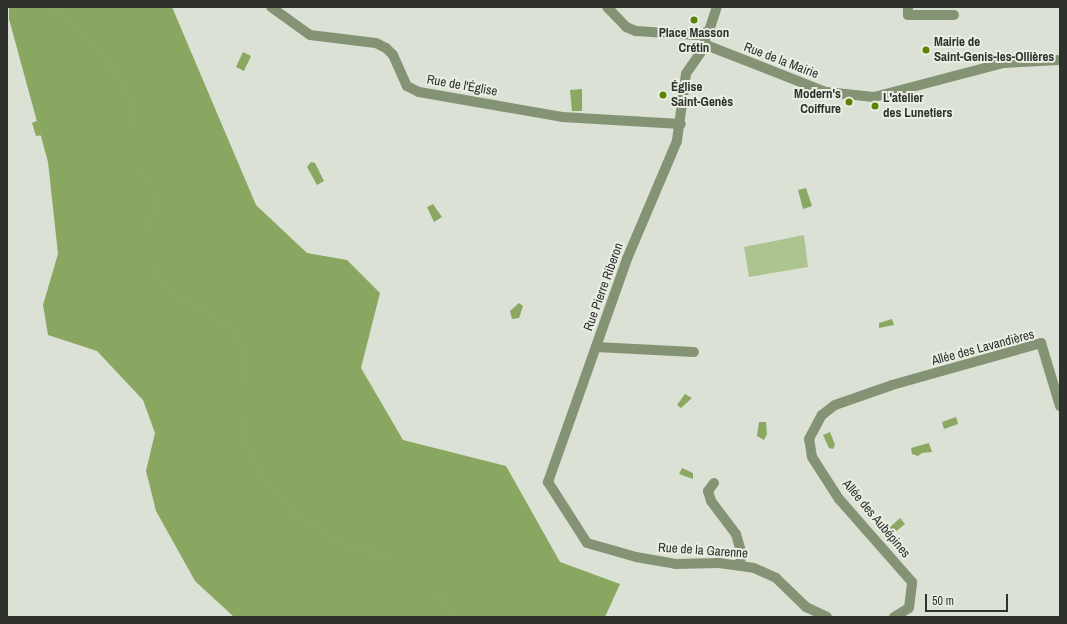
<!DOCTYPE html>
<html>
<head>
<meta charset="utf-8">
<style>
  body { margin:0 }
  #map { position:relative; width:1067px; height:624px; overflow:hidden; background:#dce1d5; font-family:"Archivo Narrow",sans-serif }
  div>[style] { position:absolute }
  .green>* { inset:0; background:#adc491 }
  .forest>* { inset:0; background:#89a761 }
  .water>* { inset:0; background:#8ba862 }
  .stream>* { height:3.5px; margin:-1.75px; padding:0 1.75px; transform-origin:1.75px; border-radius:1.75px; background:#8ba862 }
  .minor>* { height:10px; margin:-5px; padding:0 5px; transform-origin:5px; border-radius:5px; background:#859375 }
  .dots>* { width:11px; height:11px; translate:-50% -50%; box-sizing:border-box; border:2px solid #e9eee2; border-radius:50% }
  span { translate:-50% -50%; white-space:nowrap; text-align:center; line-height:1.15; -webkit-text-stroke:4px #e9eee2; paint-order:stroke }
  .poi-label { font-size:13px; color:#2f312d; font-weight:700 }
  .left { translate:0 -50%; text-align:left }
  .right { translate:-100% -50%; text-align:right }
  .street-label { font-size:13px; color:#2f312d }
  .frame { position:absolute; inset:0; border:8px solid #2f312d; pointer-events:none }
  .scale { position:absolute; left:925px; top:594px; width:83px; height:18px; box-sizing:border-box; border:2px solid #2f312d; border-top:0; padding-left:5px; font-size:12px; line-height:14px; white-space:nowrap; color:#2f312d; -webkit-text-stroke:3px #e9eee2; paint-order:stroke }
</style>
</head>
<body>
<div id="map">
  <div class="green">
    <div style="clip-path:polygon(804px 235px,808px 267px,749px 277px,744px 247px)"></div>
  </div>
  <div class="forest">
    <div style="clip-path:polygon(9px 7px,172px 7px,256px 205px,307px 253px,347px 260px,380px 293px,361px 368px,403px 440px,506px 466px,560px 562px,620px 584px,605px 617px,234px 617px,195px 581px,156px 511px,146px 471px,155px 433px,143px 400px,97px 351px,48px 335px,43px 305px,58px 254px,48px 162px,9px 19px)"></div>
  </div>
  <div class="water">
    <div style="clip-path:polygon(44px 7px,50px 7px,68px 16px,113px 62px,130px 92px,137px 122px,130px 154px,158px 193px,152px 228px,155px 263px,171px 290px,230px 323px,241px 337px,249px 365px,246px 435px,254px 465px,292px 512px,323px 529px,344px 545px,395px 557px,448px 603px,460px 617px,454px 617px,440px 600px,398px 561px,347px 549px,293px 517px,249px 463px,243px 435px,247px 372px,244px 349px,233px 327px,211px 318px,168px 292px,154px 272px,149px 227px,156px 193px,127px 152px,135px 122px,129px 96px,121px 81px,93px 47px,64px 19px)"></div>
    <div style="clip-path:polygon(243px 52px,251px 56px,244px 71px,236px 67px)"></div>
    <div style="clip-path:polygon(582px 89px,582px 111px,572px 111px,570px 90px)"></div>
    <div style="clip-path:polygon(39px 120px,44px 135px,36px 136px,32px 123px)"></div>
    <div style="clip-path:polygon(311px 162px,315px 163px,324px 181px,317px 185px,307px 167px)"></div>
    <div style="clip-path:polygon(806px 188px,812px 206px,803px 209px,798px 190px)"></div>
    <div style="clip-path:polygon(433px 204px,442px 217px,434px 222px,427px 207px)"></div>
    <div style="clip-path:polygon(519px 303px,523px 306px,519px 318px,512px 319px,510px 311px)"></div>
    <div style="clip-path:polygon(892px 319px,894px 325px,879px 328px,879px 323px)"></div>
    <div style="clip-path:polygon(685px 394px,692px 398px,681px 408px,677px 405px)"></div>
    <div style="clip-path:polygon(956px 417px,958px 424px,944px 429px,942px 422px)"></div>
    <div style="clip-path:polygon(759px 422px,766px 422px,767px 434px,764px 440px,757px 436px)"></div>
    <div style="clip-path:polygon(830px 432px,835px 445px,833px 449px,829px 448px,823px 435px)"></div>
    <div style="clip-path:polygon(929px 443px,932px 452px,922px 453px,918px 456px,912px 454px,911px 448px)"></div>
    <div style="clip-path:polygon(682px 468px,693px 473px,693px 479px,679px 474px)"></div>
    <div style="clip-path:polygon(900px 518px,905px 524px,894px 533px,889px 528px)"></div>
  </div>
  <div class="stream">
    <div style="left:53px;top:7px;width:18px;rotate:29deg"></div>
    <div style="left:69px;top:16px;width:10px;rotate:53deg"></div>
    <div style="left:107px;top:63px;width:40px;rotate:56deg"></div>
    <div style="left:129px;top:96px;width:27px;rotate:77deg"></div>
    <div style="left:135px;top:122px;width:6px;rotate:99deg"></div>
    <div style="left:135px;top:165px;width:35px;rotate:53deg"></div>
    <div style="left:156px;top:193px;width:38px;rotate:101deg"></div>
    <div style="left:210px;top:316px;width:32px;rotate:34deg"></div>
    <div style="left:237px;top:334px;width:39px;rotate:75deg"></div>
    <div style="left:247px;top:372px;width:14px;rotate:90deg"></div>
    <div style="left:246px;top:422px;width:25px;rotate:85deg"></div>
    <div style="left:248px;top:447px;width:24px;rotate:66deg"></div>
    <div style="left:258px;top:469px;width:62px;rotate:48.3deg"></div>
    <div style="left:299px;top:515px;width:22px;rotate:32deg"></div>
    <div style="left:334px;top:537px;width:12px;rotate:35deg"></div>
    <div style="left:344px;top:544px;width:47px;rotate:12.3deg"></div>
    <div style="left:390px;top:554px;width:6px;rotate:39deg"></div>
    <div style="left:435px;top:591px;width:16px;rotate:43deg"></div>
    <div style="left:447px;top:602px;width:19px;rotate:54deg"></div>
  </div>
  <div class="minor">
    <div style="left:271px;top:7px;width:48px;rotate:35.7deg"></div>
    <div style="left:310px;top:35px;width:66px;rotate:6.9deg"></div>
    <div style="left:376px;top:43px;width:11px;rotate:27deg"></div>
    <div style="left:386px;top:48px;width:10px;rotate:45deg"></div>
    <div style="left:393px;top:55px;width:34px;rotate:66deg"></div>
    <div style="left:407px;top:86px;width:13px;rotate:27deg"></div>
    <div style="left:419px;top:92px;width:145px;rotate:9.9deg"></div>
    <div style="left:562px;top:117px;width:119px;rotate:3.4deg"></div>
    <div style="left:607px;top:7px;width:28px;rotate:46deg"></div>
    <div style="left:626px;top:27px;width:11px;rotate:22deg"></div>
    <div style="left:636px;top:31px;width:61px;rotate:3.8deg"></div>
    <div style="left:697px;top:35px;width:13px;rotate:-18deg"></div>
    <div style="left:709px;top:31px;width:25px;rotate:-72deg"></div>
    <div style="left:908px;top:7px;width:8px;rotate:90deg"></div>
    <div style="left:908px;top:15px;width:46px"></div>
    <div style="left:704px;top:35px;width:10px;rotate:79deg"></div>
    <div style="left:706px;top:45px;width:35px;rotate:125deg"></div>
    <div style="left:686px;top:74px;width:68px;rotate:97.7deg"></div>
    <div style="left:677px;top:141px;width:128px;rotate:113deg"></div>
    <div style="left:627px;top:259px;width:237px;rotate:109.5deg"></div>
    <div style="left:548px;top:482px;width:72px;rotate:57.4deg"></div>
    <div style="left:587px;top:543px;width:51px;rotate:15.9deg"></div>
    <div style="left:636px;top:557px;width:40px;rotate:10deg"></div>
    <div style="left:675px;top:564px;width:44px;rotate:-1.3deg"></div>
    <div style="left:719px;top:563px;width:35px;rotate:8deg"></div>
    <div style="left:754px;top:568px;width:24px;rotate:24deg"></div>
    <div style="left:776px;top:578px;width:42px;rotate:44deg"></div>
    <div style="left:806px;top:607px;width:23px;rotate:25deg"></div>
    <div style="left:706px;top:45px;width:129px;rotate:21.4deg"></div>
    <div style="left:826px;top:92px;width:48px;rotate:5.9deg"></div>
    <div style="left:874px;top:97px;width:134px;rotate:-14.7deg"></div>
    <div style="left:1004px;top:63px;width:56px;rotate:-3.1deg"></div>
    <div style="left:596px;top:347px;width:98px;rotate:2.9deg"></div>
    <div style="left:714px;top:483px;width:10px;rotate:127deg"></div>
    <div style="left:708px;top:491px;width:10px;rotate:73deg"></div>
    <div style="left:711px;top:501px;width:41px;rotate:52.9deg"></div>
    <div style="left:736px;top:534px;width:19px;rotate:74deg"></div>
    <div style="left:741px;top:552px;width:14px;rotate:94deg"></div>
    <div style="left:894px;top:617px;width:17px;rotate:-31deg"></div>
    <div style="left:909px;top:608px;width:26px;rotate:-83deg"></div>
    <div style="left:912px;top:582px;width:111px;rotate:-131.3deg"></div>
    <div style="left:839px;top:499px;width:50px;rotate:-122.7deg"></div>
    <div style="left:812px;top:457px;width:18px;rotate:-99deg"></div>
    <div style="left:809px;top:439px;width:27px;rotate:-62deg"></div>
    <div style="left:822px;top:415px;width:16px;rotate:-38deg"></div>
    <div style="left:835px;top:405px;width:60px;rotate:-19.3deg"></div>
    <div style="left:892px;top:385px;width:155px;rotate:-15.7deg"></div>
    <div style="left:1041px;top:343px;width:66px;rotate:73.2deg"></div>
  </div>
  <div class="dots">
    <div style="left:694px;top:20px;background:#5b8202"></div>
    <div style="left:926px;top:50px;background:#5b8202"></div>
    <div style="left:663px;top:95px;background:#5b8202"></div>
    <div style="left:849px;top:102px;background:#5b8202"></div>
    <div style="left:875px;top:106px;background:#5b8202"></div>
  </div>
  <div class="poi-label">
    <span style="left:694px;top:41px">Place Masson<br>Crétin</span>
    <span class="left" style="left:934px;top:50px">Mairie de<br>Saint-Genis-les-Ollières</span>
    <span class="left" style="left:671px;top:95px">Église<br>Saint-Genès</span>
    <span class="right" style="left:841px;top:102px">Modern's<br>Coiffure</span>
    <span class="left" style="left:883px;top:106px">L'atelier<br>des Lunetiers</span>
  </div>
  <div class="street-label">
    <span style="left:781px;top:61px;rotate:21deg">Rue de la Mairie</span>
    <span style="left:462px;top:86px;rotate:10deg">Rue de l'Église</span>
    <span style="left:604px;top:287px;rotate:-70deg">Rue Pierre Riberon</span>
    <span style="left:983px;top:348px;rotate:-15deg">Allée des Lavandières</span>
    <span style="left:876px;top:519px;rotate:50deg">Allée des Aubépines</span>
    <span style="left:703px;top:551px;rotate:4deg">Rue de la Garenne</span>
  </div>
  <div class="frame"></div>
  <div class="scale">50 m</div>
</div>
</body>
</html>
